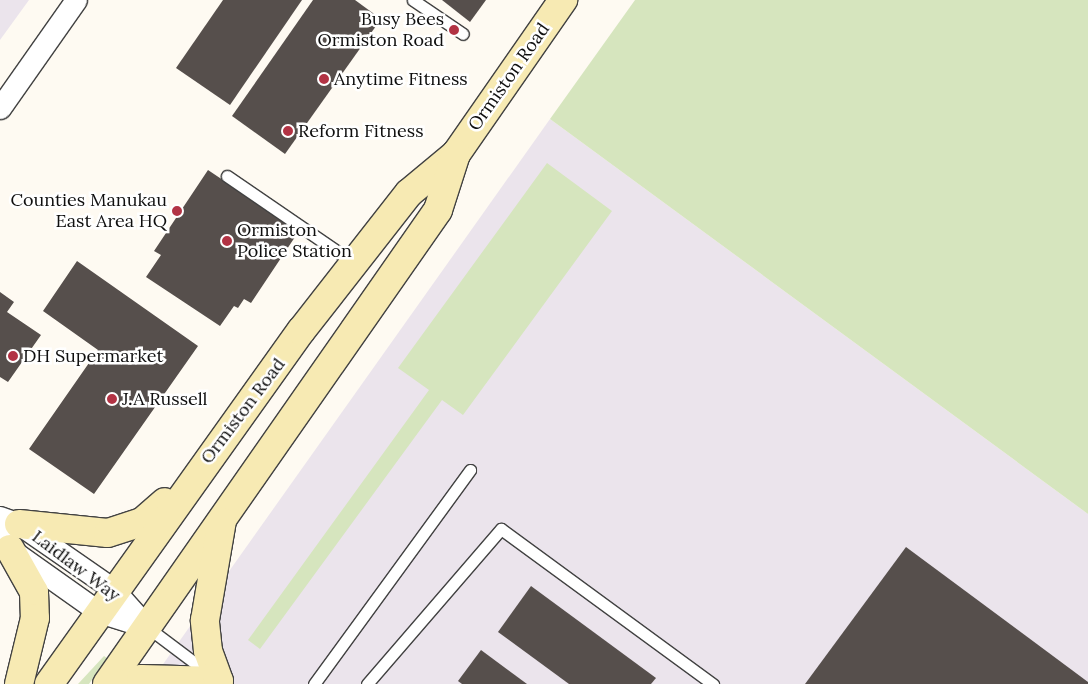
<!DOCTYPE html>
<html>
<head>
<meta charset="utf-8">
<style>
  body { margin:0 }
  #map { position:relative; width:1088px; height:684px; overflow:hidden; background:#fefaf2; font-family:Lora,serif }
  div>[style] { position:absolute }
  .industrial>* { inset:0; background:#ebe4ec }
  .green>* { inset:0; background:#d6e5be }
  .building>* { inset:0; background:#564f4c }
  .roads { filter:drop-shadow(1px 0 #424242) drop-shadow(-1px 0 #424242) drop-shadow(0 1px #424242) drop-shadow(0 -1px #424242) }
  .lane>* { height:11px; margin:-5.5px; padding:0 5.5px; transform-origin:5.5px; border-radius:5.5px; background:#fff }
  .street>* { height:21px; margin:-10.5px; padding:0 10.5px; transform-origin:10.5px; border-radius:10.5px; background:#fff }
  .secondary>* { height:28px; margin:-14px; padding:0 14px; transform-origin:14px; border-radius:14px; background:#f7eab3 }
  .dots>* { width:14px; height:14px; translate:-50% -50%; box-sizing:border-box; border:2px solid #fff; border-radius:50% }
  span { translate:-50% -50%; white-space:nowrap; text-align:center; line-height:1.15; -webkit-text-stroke:5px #fff; paint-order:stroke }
  .poi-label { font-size:18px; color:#0f0f0f }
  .right { translate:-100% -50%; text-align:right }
  .left { translate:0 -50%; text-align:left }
  .street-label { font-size:18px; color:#0f0f0f }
</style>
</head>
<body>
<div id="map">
  <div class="industrial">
    <div style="clip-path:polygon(0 0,29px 0,0 40px)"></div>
    <div style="clip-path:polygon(550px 119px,1088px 514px,1088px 684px,149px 684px)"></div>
  </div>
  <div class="green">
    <div style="clip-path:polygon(635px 0,1088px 0,1088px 514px,550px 119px)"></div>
    <div style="clip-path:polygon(547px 163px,612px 211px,463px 415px,442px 400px,260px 649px,248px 640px,429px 390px,398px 368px)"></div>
    <div style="clip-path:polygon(104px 656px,107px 658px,89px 684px,78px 684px)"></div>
  </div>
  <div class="building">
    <div style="clip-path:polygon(223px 0,302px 0,230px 105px,176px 68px)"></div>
    <div style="clip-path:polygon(313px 0,355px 0,381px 19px,285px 154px,232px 116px)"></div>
    <div style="clip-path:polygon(442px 0,486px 0,470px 22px)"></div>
    <div style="clip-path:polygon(208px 170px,299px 231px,251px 303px,244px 299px,238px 308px,234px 306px,220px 326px,146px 277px,161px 255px,154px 251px)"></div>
    <div style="clip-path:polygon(77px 261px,198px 346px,94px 494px,29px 449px,98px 350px,43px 311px)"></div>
    <div style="clip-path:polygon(0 292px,14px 302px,7px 312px,41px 335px,8px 382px,0 377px)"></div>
    <div style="clip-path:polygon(906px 547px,1088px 682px,1088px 684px,805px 684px)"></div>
    <div style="clip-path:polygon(531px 586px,656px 678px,651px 684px,569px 684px,498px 632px)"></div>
    <div style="clip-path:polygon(481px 650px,527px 684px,462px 684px,458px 681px)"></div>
  </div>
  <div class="roads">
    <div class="lane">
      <div style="left:413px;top:0;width:60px;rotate:34.2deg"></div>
      <div style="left:227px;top:176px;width:154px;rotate:34.4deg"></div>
      <div style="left:147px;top:627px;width:80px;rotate:36.9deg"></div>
      <div style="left:314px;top:684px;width:265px;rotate:-53.9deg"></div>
      <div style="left:367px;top:684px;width:205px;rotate:-49.2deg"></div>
      <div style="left:501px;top:529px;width:263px;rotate:36.2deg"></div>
    </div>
    <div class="street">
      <div style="left:0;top:108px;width:132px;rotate:-54.9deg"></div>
      <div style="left:0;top:517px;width:20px;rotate:20deg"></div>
      <div style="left:19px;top:524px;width:114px;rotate:34.7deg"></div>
      <div style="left:113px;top:589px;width:51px;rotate:48.2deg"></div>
      <div style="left:0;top:536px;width:16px;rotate:52deg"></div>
      <div style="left:10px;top:549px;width:109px;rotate:35.3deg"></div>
      <div style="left:99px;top:612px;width:50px;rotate:17.4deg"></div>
    </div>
    <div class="secondary">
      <div style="left:19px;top:524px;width:89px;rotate:5.8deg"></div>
      <div style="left:108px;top:533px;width:36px;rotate:-18deg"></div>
      <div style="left:142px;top:522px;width:30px;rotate:-41deg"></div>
      <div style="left:10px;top:549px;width:49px;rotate:60.8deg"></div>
      <div style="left:34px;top:592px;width:26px;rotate:88deg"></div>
      <div style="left:35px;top:618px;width:68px;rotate:103.6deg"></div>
      <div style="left:49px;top:684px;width:434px;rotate:-54.5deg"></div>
      <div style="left:301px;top:331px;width:175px;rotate:-52deg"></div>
      <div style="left:409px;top:193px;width:61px;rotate:-39.7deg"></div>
      <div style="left:456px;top:154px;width:188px;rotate:-55.2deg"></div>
      <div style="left:107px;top:684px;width:578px;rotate:-55.07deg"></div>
      <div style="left:438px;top:210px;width:59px;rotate:-72.2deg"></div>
      <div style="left:125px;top:684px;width:17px;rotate:-17deg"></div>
      <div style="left:141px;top:679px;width:78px;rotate:1.5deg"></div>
      <div style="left:219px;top:681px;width:32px;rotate:-110deg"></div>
      <div style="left:208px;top:651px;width:31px;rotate:-96deg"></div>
      <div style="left:205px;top:620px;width:100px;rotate:-80.3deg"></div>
    </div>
  </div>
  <div class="dots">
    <div style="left:454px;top:30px;background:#b23344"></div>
    <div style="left:324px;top:79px;background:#b23344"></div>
    <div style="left:288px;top:131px;background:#b23344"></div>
    <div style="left:177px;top:211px;background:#b23344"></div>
    <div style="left:227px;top:241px;background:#b23344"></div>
    <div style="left:13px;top:356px;background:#b23344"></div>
    <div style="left:112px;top:399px;background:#b23344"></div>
  </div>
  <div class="poi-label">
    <span class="right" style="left:444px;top:30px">Busy Bees<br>Ormiston Road</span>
    <span class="left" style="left:334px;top:79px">Anytime Fitness</span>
    <span class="left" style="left:298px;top:131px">Reform Fitness</span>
    <span class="right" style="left:167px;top:211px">Counties Manukau<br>East Area HQ</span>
    <span class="left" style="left:237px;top:241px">Ormiston<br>Police Station</span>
    <span class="left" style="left:23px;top:356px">DH Supermarket</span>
    <span class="left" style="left:122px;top:399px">J.A Russell</span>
  </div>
  <div class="street-label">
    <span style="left:509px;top:77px;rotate:-55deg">Ormiston Road</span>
    <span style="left:243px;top:411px;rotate:-53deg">Ormiston Road</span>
    <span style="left:76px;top:566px;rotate:37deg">Laidlaw Way</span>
  </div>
</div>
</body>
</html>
